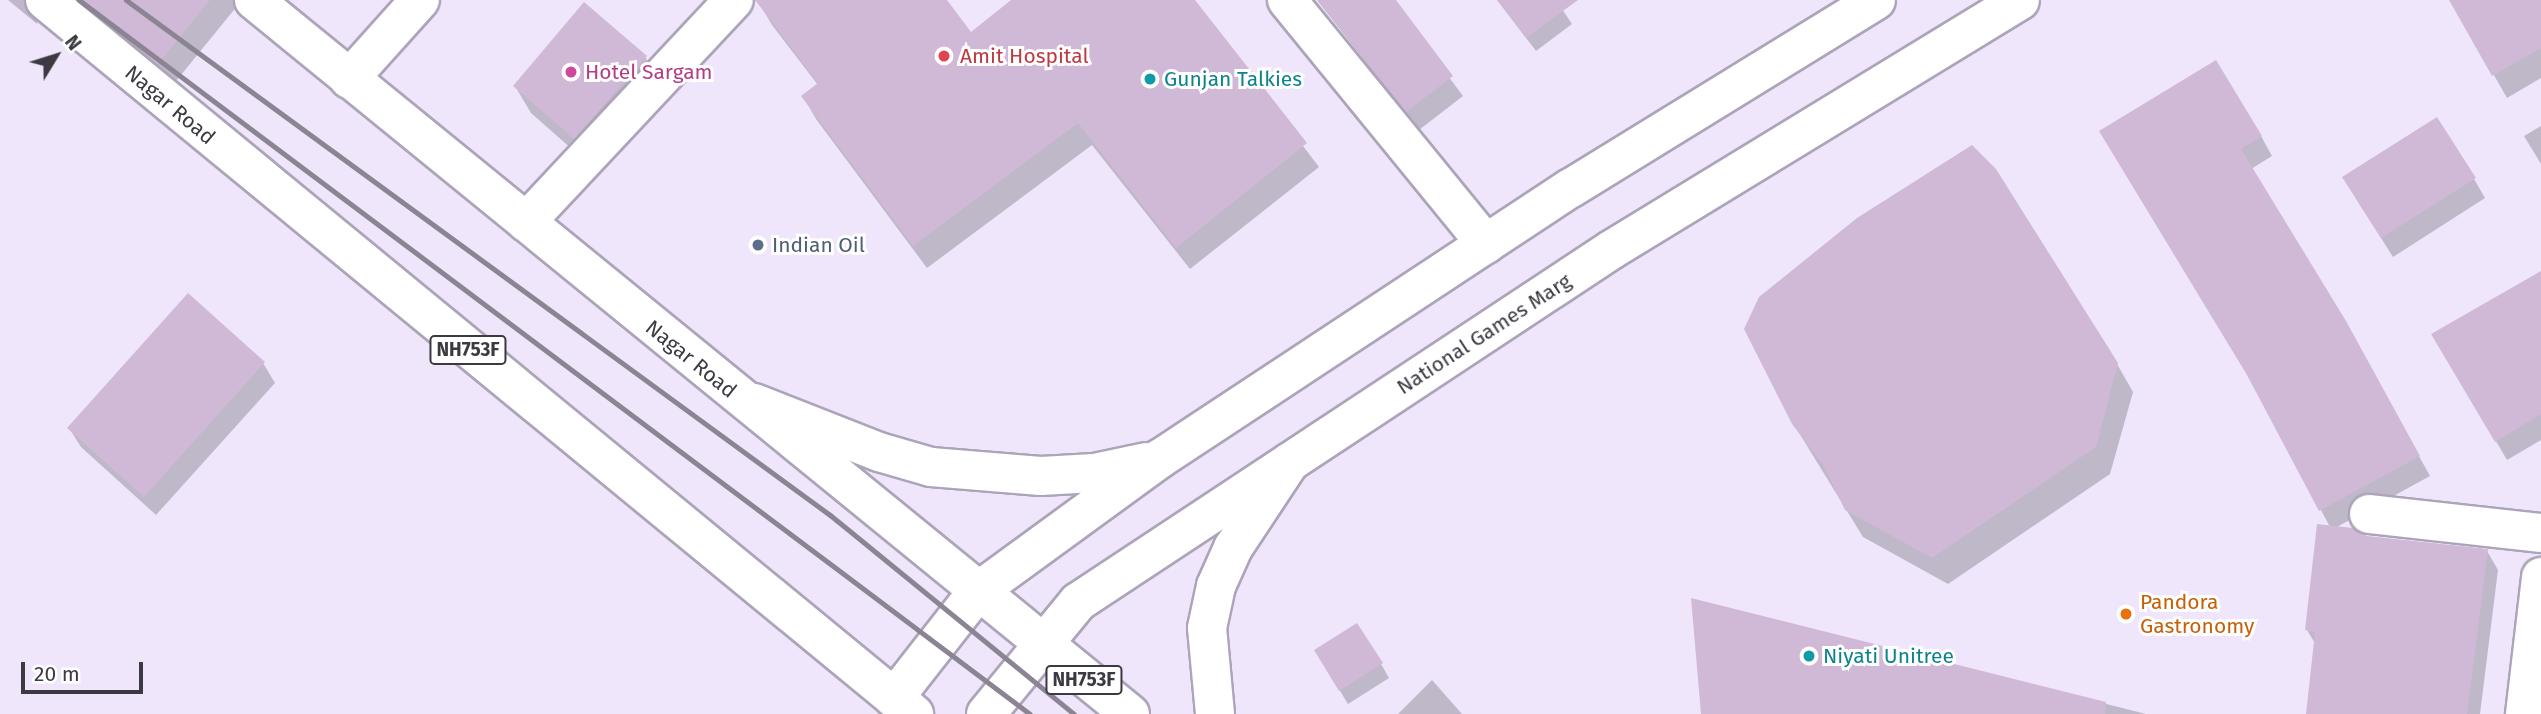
<!DOCTYPE html>
<html>
<head>
<meta charset="utf-8">
<style>
  body { margin:0 }
  #map { position:relative; width:2541px; height:714px; overflow:hidden; background:#efe6fc; font-family:"Fira Sans",sans-serif }
  div>[style] { position:absolute }
  .shadow>* { inset:0; background:#0003 }
  .building>* { inset:0; background:#d0b9d7 }
  .roads { filter:drop-shadow(2px 0 #ada4b9) drop-shadow(-2px 0 #ada4b9) drop-shadow(0 2px #ada4b9) drop-shadow(0 -2px #ada4b9) }
  .street>* { height:38px; margin:-19px; padding:0 19px; transform-origin:19px; border-radius:19px; background:#fff }
  .primary>* { height:38px; margin:-19px; padding:0 19px; transform-origin:19px; border-radius:19px; background:#fff }
  .highway>* { height:38px; margin:-19px; padding:0 19px; transform-origin:19px; border-radius:19px; background:#fff }
  .rail>* { height:5px; margin:-2.5px; padding:0 2.5px; transform-origin:2.5px; border-radius:2.5px; background:#8a8493 }
  .dots>* { width:19px; height:19px; translate:-50% -50%; box-sizing:border-box; border:4px solid #fff; border-radius:50% }
  span { translate:-50% -50%; white-space:nowrap; text-align:center; line-height:1.15; -webkit-text-stroke:6px #fff; paint-order:stroke }
  .shield-label span { padding:2px 5px; background:#fff; border:2px solid; border-radius:5px; -webkit-text-stroke-width:0 }
  .shield-label { font-size:19px; color:#3d3942; font-weight:700 }
  .health-label { font-size:21px; color:#be3a42 }
  .left { translate:0 -50%; text-align:left }
  .hotel-label { font-size:21px; color:#b23c85 }
  .culture-label { font-size:21px; color:#0d838f }
  .street-label { font-size:21px; color:#3d3942 }
  .service-label { font-size:21px; color:#4e5e75 }
  .food-label { font-size:21px; color:#c56008 }
  .north { position:absolute; left:21px; top:21px; width:70px; height:70px; -webkit-text-stroke:5px #fff; paint-order:stroke; rotate:52deg; font-size:19px; font-weight:700; line-height:28px; text-align:center; color:#3d3942 }
  .north::after { content:''; display:block; margin:auto; width:24px; height:32px; background:#3d3942; clip-path:polygon(50% 0,100% 100%,50% 72%,0 100%) }
  .scale { position:absolute; left:21px; top:662px; width:122px; height:32px; box-sizing:border-box; border:4px solid #3d3942; border-top:0; padding-left:9px; font-size:21px; line-height:24px; white-space:nowrap; color:#3d3942; -webkit-text-stroke:5px #fff; paint-order:stroke }
</style>
</head>
<body>
<div id="map">
  <div class="shadow">
    <div style="clip-path:polygon(8px 0,242px 0,172px 86px,40px 10px,37px 24px)"></div>
    <div style="clip-path:polygon(763px 0,945px 0,970px 34px,1014px 0,1192px 0,1319px 167px,1190px 269px,1092px 145px,927px 268px,816px 119px,803px 96px,818px 85px,772px 25px,759px 3px)"></div>
    <div style="clip-path:polygon(1317px 0,1391px 0,1463px 96px,1419px 130px)"></div>
    <div style="clip-path:polygon(1497px 0,1556px 0,1572px 24px,1536px 51px)"></div>
    <div style="clip-path:polygon(2451px 0,2541px 0,2541px 78px,2507px 98px)"></div>
    <div style="clip-path:polygon(645px 57px,661px 84px,590px 165px,531px 113px,515px 86px)"></div>
    <div style="clip-path:polygon(2541px 126px,2541px 164px,2524px 136px)"></div>
    <div style="clip-path:polygon(2261px 136px,2272px 156px,2251px 169px,2356px 342px,2430px 476px,2335px 528px,2366px 537px,2487px 551px,2498px 570px,2480px 714px,2308px 714px,2316px 645px,2307px 630px,2330px 527px,2252px 381px,2113px 151px)"></div>
    <div style="clip-path:polygon(2474px 179px,2485px 198px,2393px 257px,2355px 197px)"></div>
    <div style="clip-path:polygon(2541px 283px,2541px 440px,2507px 460px,2434px 335px)"></div>
    <div style="clip-path:polygon(263px 363px,275px 383px,156px 515px,81px 447px,69px 428px)"></div>
    <div style="clip-path:polygon(2117px 364px,2133px 392px,2110px 474px,1948px 584px,1863px 537px,1793px 423px)"></div>
    <div style="clip-path:polygon(1693px 600px,2146px 714px,1703px 714px)"></div>
    <div style="clip-path:polygon(1316px 651px,1381px 664px,1389px 678px,1348px 704px)"></div>
    <div style="clip-path:polygon(1432px 680px,1462px 714px,1398px 714px)"></div>
  </div>
  <div class="building">
    <div style="clip-path:polygon(79px 0,210px 0,158px 64px)"></div>
    <div style="clip-path:polygon(755px 0,947px 0,971px 32px,1011px 0,1195px 0,1307px 143px,1176px 248px,1078px 123px,913px 246px,801px 96px,818px 83px)"></div>
    <div style="clip-path:polygon(1318px 0,1396px 0,1453px 76px,1406px 112px)"></div>
    <div style="clip-path:polygon(1498px 0,1578px 0,1526px 38px)"></div>
    <div style="clip-path:polygon(2449px 0,2541px 0,2541px 48px,2492px 76px)"></div>
    <div style="clip-path:polygon(584px 2px,647px 56px,574px 139px,513px 86px)"></div>
    <div style="clip-path:polygon(2216px 60px,2262px 136px,2241px 149px,2346px 321px,2420px 456px,2319px 511px,2247px 375px,2099px 131px)"></div>
    <div style="clip-path:polygon(2437px 117px,2476px 178px,2381px 238px,2342px 177px)"></div>
    <div style="clip-path:polygon(1972px 145px,1996px 169px,2118px 363px,2096px 447px,1932px 558px,1845px 510px,1823px 465px,1792px 424px,1744px 329px,1759px 297px,1857px 218px)"></div>
    <div style="clip-path:polygon(2541px 271px,2541px 414px,2495px 442px,2431px 334px)"></div>
    <div style="clip-path:polygon(188px 293px,265px 362px,144px 497px,67px 428px)"></div>
    <div style="clip-path:polygon(2317px 524px,2353px 528px,2367px 536px,2488px 549px,2467px 714px,2306px 714px,2315px 632px,2305px 630px)"></div>
    <div style="clip-path:polygon(1691px 598px,2106px 702px,2105px 714px,1701px 714px)"></div>
    <div style="clip-path:polygon(1357px 623px,1383px 663px,1339px 691px,1314px 650px)"></div>
  </div>
  <div class="roads">
    <div class="street">
      <div style="left:1287px;top:0;width:315px;rotate:50.8deg"></div>
      <div style="left:349px;top:79px;width:106px;rotate:-48.1deg"></div>
      <div style="left:526px;top:222px;width:304px;rotate:-46.9deg"></div>
      <div style="left:2369px;top:514px;width:173px;rotate:6.3deg"></div>
      <div style="left:2525px;top:714px;width:138px;rotate:-83.3deg"></div>
    </div>
    <div class="primary">
      <div style="left:754px;top:403px;width:134px;rotate:21.4deg"></div>
      <div style="left:879px;top:452px;width:54px;rotate:16.1deg"></div>
      <div style="left:931px;top:467px;width:110px;rotate:4.7deg"></div>
      <div style="left:1041px;top:476px;width:53px;rotate:-3.2deg"></div>
      <div style="left:1094px;top:473px;width:53px;rotate:-11.9deg"></div>
      <div style="left:894px;top:698px;width:135px;rotate:-51.9deg"></div>
      <div style="left:977px;top:592px;width:228px;rotate:-36.1deg"></div>
      <div style="left:1161px;top:458px;width:491px;rotate:-33.4deg"></div>
      <div style="left:1571px;top:188px;width:358px;rotate:-31.6deg"></div>
      <div style="left:986px;top:714px;width:145px;rotate:-50.6deg"></div>
      <div style="left:1078px;top:602px;width:639px;rotate:-33.44deg"></div>
      <div style="left:1611px;top:250px;width:479px;rotate:-31.4deg"></div>
    </div>
    <div class="highway">
      <div style="left:45px;top:0;width:1125px;rotate:39.41deg"></div>
      <div style="left:254px;top:0;width:1130px;rotate:39.18deg"></div>
      <div style="left:1215px;top:714px;width:86px;rotate:-95.3deg"></div>
      <div style="left:1207px;top:628px;width:43px;rotate:-77.9deg"></div>
      <div style="left:1216px;top:586px;width:42px;rotate:-65.9deg"></div>
      <div style="left:1233px;top:548px;width:103px;rotate:-56.5deg"></div>
    </div>
  </div>
  <div class="rail">
    <div style="left:79px;top:0;width:1189px;rotate:36.9deg"></div>
    <div style="left:126px;top:0;width:872px;rotate:36.19deg"></div>
    <div style="left:830px;top:515px;width:315px;rotate:39.2deg"></div>
  </div>
  <div class="dots">
    <div style="left:944px;top:56px;background:#e0444e"></div>
    <div style="left:571px;top:72px;background:#d1479c"></div>
    <div style="left:1150px;top:79px;background:#0f9aa8"></div>
    <div style="left:758px;top:245px;background:#5c6f8a"></div>
    <div style="left:2126px;top:614px;background:#e8710a"></div>
    <div style="left:1809px;top:656px;background:#0f9aa8"></div>
  </div>
  <div class="shield-label">
    <span style="left:468px;top:350px">NH753F</span>
    <span style="left:1084px;top:680px">NH753F</span>
  </div>
  <div class="health-label">
    <span class="left" style="left:960px;top:56px">Amit Hospital</span>
  </div>
  <div class="hotel-label">
    <span class="left" style="left:585px;top:72px">Hotel Sargam</span>
  </div>
  <div class="culture-label">
    <span class="left" style="left:1164px;top:79px">Gunjan Talkies</span>
    <span class="left" style="left:1823px;top:656px">Niyati Unitree</span>
  </div>
  <div class="street-label">
    <span style="left:170px;top:105px;rotate:40deg">Nagar Road</span>
    <span style="left:1484px;top:334px;rotate:-33deg">National Games Marg</span>
    <span style="left:691px;top:359px;rotate:39deg">Nagar Road</span>
  </div>
  <div class="service-label">
    <span class="left" style="left:772px;top:245px">Indian Oil</span>
  </div>
  <div class="food-label">
    <span class="left" style="left:2140px;top:614px">Pandora<br>Gastronomy</span>
  </div>
  <div class="north">N</div>
  <div class="scale">20 m</div>
</div>
</body>
</html>
